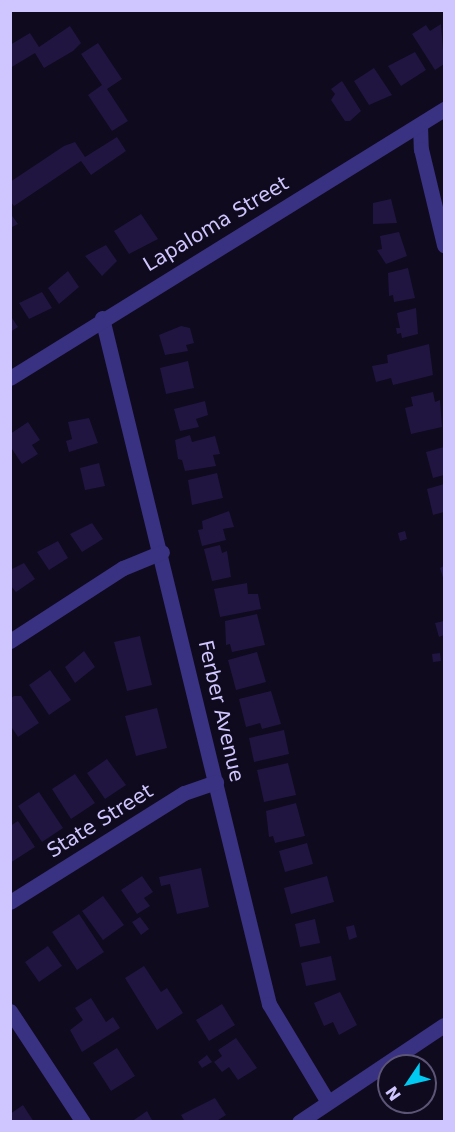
<!DOCTYPE html>
<html>
<head>
<meta charset="utf-8">
<style>
  body { margin:0 }
  #map { position:relative; width:455px; height:1132px; overflow:hidden; background:#0f0a1d; font-family:"DejaVu Sans",sans-serif }
  div>[style] { position:absolute }
  .building>* { inset:0; background:#201540 }
  .street>* { height:15px; margin:-7.5px; padding:0 7.5px; transform-origin:7.5px; border-radius:7.5px; background:#393181 }
  span { translate:-50% -50%; white-space:nowrap; text-align:center; line-height:1.15; -webkit-text-stroke:4.5px #0f0a1d; paint-order:stroke }
  .street-label { font-size:20px; color:#d0c6ff }
  .frame { position:absolute; inset:0; border:12px solid #d0c6ff; pointer-events:none }
  .north { position:absolute; left:377px; top:1054px; width:60px; height:60px; box-sizing:border-box; background:#0f0a1d; border:2px solid #5c5577; border-radius:50%; rotate:235deg; font-size:16px; font-weight:700; line-height:24px; text-align:center; color:#d0c6ff }
  .north::after { content:''; display:block; margin:auto; width:21px; height:27px; background:#00caf1; clip-path:polygon(50% 0,100% 100%,50% 72%,0 100%) }
</style>
</head>
<body>
<div id="map">
  <div class="building">
    <div style="clip-path:polygon(441px 24px,444px 64px,435px 70px,412px 34px,426px 25px,430px 31px)"></div>
    <div style="clip-path:polygon(70px 26px,81px 43px,73px 51px,44px 68px,35px 53px,10px 68px,10px 45px,30px 33px,39px 47px)"></div>
    <div style="clip-path:polygon(98px 43px,122px 79px,107px 89px,128px 121px,112px 131px,88px 95px,102px 85px,81px 54px)"></div>
    <div style="clip-path:polygon(415px 52px,426px 70px,401px 86px,388px 66px)"></div>
    <div style="clip-path:polygon(374px 68px,392px 95px,369px 105px,354px 81px)"></div>
    <div style="clip-path:polygon(342px 81px,361px 111px,350px 121px,345px 121px,331px 100px,335px 94px,331px 89px)"></div>
    <div style="clip-path:polygon(117px 137px,126px 151px,91px 175px,81px 161px,14px 206px,10px 201px,10px 182px,64px 146px,75px 142px,85px 157px)"></div>
    <div style="clip-path:polygon(391px 199px,397px 223px,373px 224px,373px 203px)"></div>
    <div style="clip-path:polygon(10px 213px,18px 224px,10px 228px)"></div>
    <div style="clip-path:polygon(141px 214px,158px 239px,129px 254px,114px 231px)"></div>
    <div style="clip-path:polygon(399px 232px,407px 256px,386px 264px,377px 250px,382px 249px,380px 236px)"></div>
    <div style="clip-path:polygon(106px 245px,117px 261px,102px 276px,85px 256px)"></div>
    <div style="clip-path:polygon(408px 268px,415px 298px,394px 302px,393px 295px,389px 296px,388px 273px)"></div>
    <div style="clip-path:polygon(68px 271px,79px 287px,59px 304px,48px 288px)"></div>
    <div style="clip-path:polygon(42px 292px,52px 308px,29px 319px,19px 303px)"></div>
    <div style="clip-path:polygon(416px 308px,418px 334px,402px 338px,401px 333px,397px 334px,396px 328px,400px 328px,397px 313px)"></div>
    <div style="clip-path:polygon(10px 315px,18px 327px,10px 332px)"></div>
    <div style="clip-path:polygon(181px 326px,190px 328px,194px 343px,186px 345px,188px 351px,165px 355px,159px 335px)"></div>
    <div style="clip-path:polygon(429px 344px,433px 375px,393px 385px,391px 378px,376px 382px,372px 366px,388px 363px,387px 355px)"></div>
    <div style="clip-path:polygon(188px 361px,194px 388px,166px 394px,160px 368px)"></div>
    <div style="clip-path:polygon(433px 392px,435px 402px,440px 400px,442px 427px,411px 434px,405px 408px,413px 406px,411px 397px)"></div>
    <div style="clip-path:polygon(205px 401px,208px 415px,196px 419px,199px 427px,180px 431px,174px 409px)"></div>
    <div style="clip-path:polygon(89px 418px,98px 443px,69px 452px,66px 441px,72px 439px,68px 422px)"></div>
    <div style="clip-path:polygon(28px 422px,40px 440px,32px 445px,38px 454px,22px 464px,10px 446px,10px 434px)"></div>
    <div style="clip-path:polygon(190px 435px,192px 442px,215px 436px,220px 454px,213px 455px,216px 466px,185px 471px,182px 460px,178px 459px,175px 440px)"></div>
    <div style="clip-path:polygon(444px 447px,444px 475px,433px 478px,426px 452px)"></div>
    <div style="clip-path:polygon(99px 463px,105px 486px,85px 490px,80px 468px)"></div>
    <div style="clip-path:polygon(217px 473px,223px 498px,192px 505px,188px 480px)"></div>
    <div style="clip-path:polygon(444px 484px,444px 512px,433px 515px,427px 489px)"></div>
    <div style="clip-path:polygon(229px 511px,234px 527px,223px 529px,226px 540px,202px 546px,198px 530px,203px 529px,202px 521px)"></div>
    <div style="clip-path:polygon(92px 523px,103px 539px,82px 552px,70px 534px)"></div>
    <div style="clip-path:polygon(405px 531px,407px 539px,400px 541px,398px 533px)"></div>
    <div style="clip-path:polygon(58px 541px,68px 558px,49px 570px,37px 552px)"></div>
    <div style="clip-path:polygon(220px 545px,222px 553px,227px 551px,231px 577px,212px 581px,204px 549px)"></div>
    <div style="clip-path:polygon(24px 563px,35px 579px,16px 592px,10px 585px,10px 570px)"></div>
    <div style="clip-path:polygon(444px 566px,444px 581px,440px 568px)"></div>
    <div style="clip-path:polygon(247px 583px,248px 594px,258px 594px,261px 609px,220px 617px,214px 589px)"></div>
    <div style="clip-path:polygon(257px 614px,265px 645px,232px 652px,230px 644px,226px 645px,225px 621px)"></div>
    <div style="clip-path:polygon(444px 621px,444px 635px,439px 637px,435px 623px)"></div>
    <div style="clip-path:polygon(140px 636px,152px 685px,127px 691px,114px 642px)"></div>
    <div style="clip-path:polygon(84px 651px,95px 667px,75px 683px,65px 667px)"></div>
    <div style="clip-path:polygon(257px 652px,266px 682px,236px 690px,228px 660px)"></div>
    <div style="clip-path:polygon(440px 653px,441px 661px,433px 662px,432px 654px)"></div>
    <div style="clip-path:polygon(50px 670px,71px 700px,49px 715px,29px 685px)"></div>
    <div style="clip-path:polygon(271px 691px,281px 724px,262px 729px,260px 723px,246px 727px,239px 699px)"></div>
    <div style="clip-path:polygon(14px 696px,21px 696px,39px 723px,18px 737px,10px 725px,10px 699px)"></div>
    <div style="clip-path:polygon(157px 708px,167px 748px,136px 756px,125px 716px)"></div>
    <div style="clip-path:polygon(284px 730px,289px 754px,254px 762px,249px 738px)"></div>
    <div style="clip-path:polygon(107px 759px,126px 785px,105px 799px,87px 773px)"></div>
    <div style="clip-path:polygon(288px 763px,296px 795px,264px 802px,257px 770px)"></div>
    <div style="clip-path:polygon(75px 774px,95px 803px,71px 819px,52px 789px)"></div>
    <div style="clip-path:polygon(39px 792px,63px 828px,42px 842px,18px 806px)"></div>
    <div style="clip-path:polygon(296px 803px,305px 836px,275px 843px,273px 836px,269px 837px,266px 811px)"></div>
    <div style="clip-path:polygon(18px 821px,35px 847px,10px 863px,10px 826px)"></div>
    <div style="clip-path:polygon(307px 843px,313px 864px,285px 872px,279px 851px)"></div>
    <div style="clip-path:polygon(201px 868px,209px 907px,177px 914px,170px 884px,161px 886px,159px 877px)"></div>
    <div style="clip-path:polygon(142px 876px,153px 892px,144px 898px,150px 906px,137px 914px,121px 890px)"></div>
    <div style="clip-path:polygon(327px 876px,334px 902px,291px 914px,284px 888px)"></div>
    <div style="clip-path:polygon(103px 896px,124px 925px,103px 940px,82px 911px)"></div>
    <div style="clip-path:polygon(79px 914px,104px 952px,77px 970px,52px 932px)"></div>
    <div style="clip-path:polygon(140px 917px,149px 929px,141px 935px,132px 922px)"></div>
    <div style="clip-path:polygon(315px 919px,320px 943px,300px 947px,295px 924px)"></div>
    <div style="clip-path:polygon(354px 925px,357px 937px,349px 940px,346px 927px)"></div>
    <div style="clip-path:polygon(48px 946px,62px 966px,39px 982px,25px 962px)"></div>
    <div style="clip-path:polygon(331px 956px,336px 980px,306px 986px,301px 963px)"></div>
    <div style="clip-path:polygon(144px 966px,161px 992px,167px 988px,183px 1013px,157px 1030px,125px 978px)"></div>
    <div style="clip-path:polygon(340px 992px,357px 1025px,339px 1035px,333px 1022px,324px 1026px,314px 1003px)"></div>
    <div style="clip-path:polygon(91px 998px,106px 1022px,113px 1017px,120px 1028px,82px 1052px,70px 1030px,83px 1020px,75px 1008px)"></div>
    <div style="clip-path:polygon(222px 1004px,235px 1025px,209px 1041px,196px 1020px)"></div>
    <div style="clip-path:polygon(236px 1038px,257px 1068px,238px 1080px,229px 1067px,222px 1072px,214px 1062px,222px 1056px,218px 1050px)"></div>
    <div style="clip-path:polygon(117px 1048px,135px 1076px,111px 1091px,93px 1063px)"></div>
    <div style="clip-path:polygon(207px 1055px,212px 1062px,202px 1068px,198px 1062px)"></div>
    <div style="clip-path:polygon(215px 1098px,226px 1115px,215px 1122px,185px 1122px,181px 1115px)"></div>
    <div style="clip-path:polygon(23px 1105px,34px 1122px,10px 1122px,10px 1114px)"></div>
    <div style="clip-path:polygon(147px 1111px,153px 1122px,131px 1122px)"></div>
  </div>
  <div class="street">
    <div style="left:420px;top:125px;width:24px;rotate:88deg"></div>
    <div style="left:421px;top:149px;width:99px;rotate:76.5deg"></div>
    <div style="left:102px;top:318px;width:706px;rotate:76.32deg"></div>
    <div style="left:269px;top:1004px;width:114px;rotate:59deg"></div>
    <div style="left:10px;top:378px;width:511px;rotate:-31.79deg"></div>
    <div style="left:10px;top:641px;width:135px;rotate:-32.9deg"></div>
    <div style="left:123px;top:568px;width:42px;rotate:-22.3deg"></div>
    <div style="left:10px;top:902px;width:205px;rotate:-32.1deg"></div>
    <div style="left:184px;top:793px;width:34px;rotate:-19deg"></div>
    <div style="left:10px;top:1011px;width:133px;rotate:56.7deg"></div>
    <div style="left:299px;top:1122px;width:174px;rotate:-33.8deg"></div>
  </div>
  <div class="street-label">
    <span style="left:216px;top:224px;rotate:-31deg">Lapaloma Street</span>
    <span style="left:221px;top:711px;rotate:77deg">Ferber Avenue</span>
    <span style="left:100px;top:821px;rotate:-32deg">State Street</span>
  </div>
  <div class="frame"></div>
  <div class="north">N</div>
</div>
</body>
</html>
